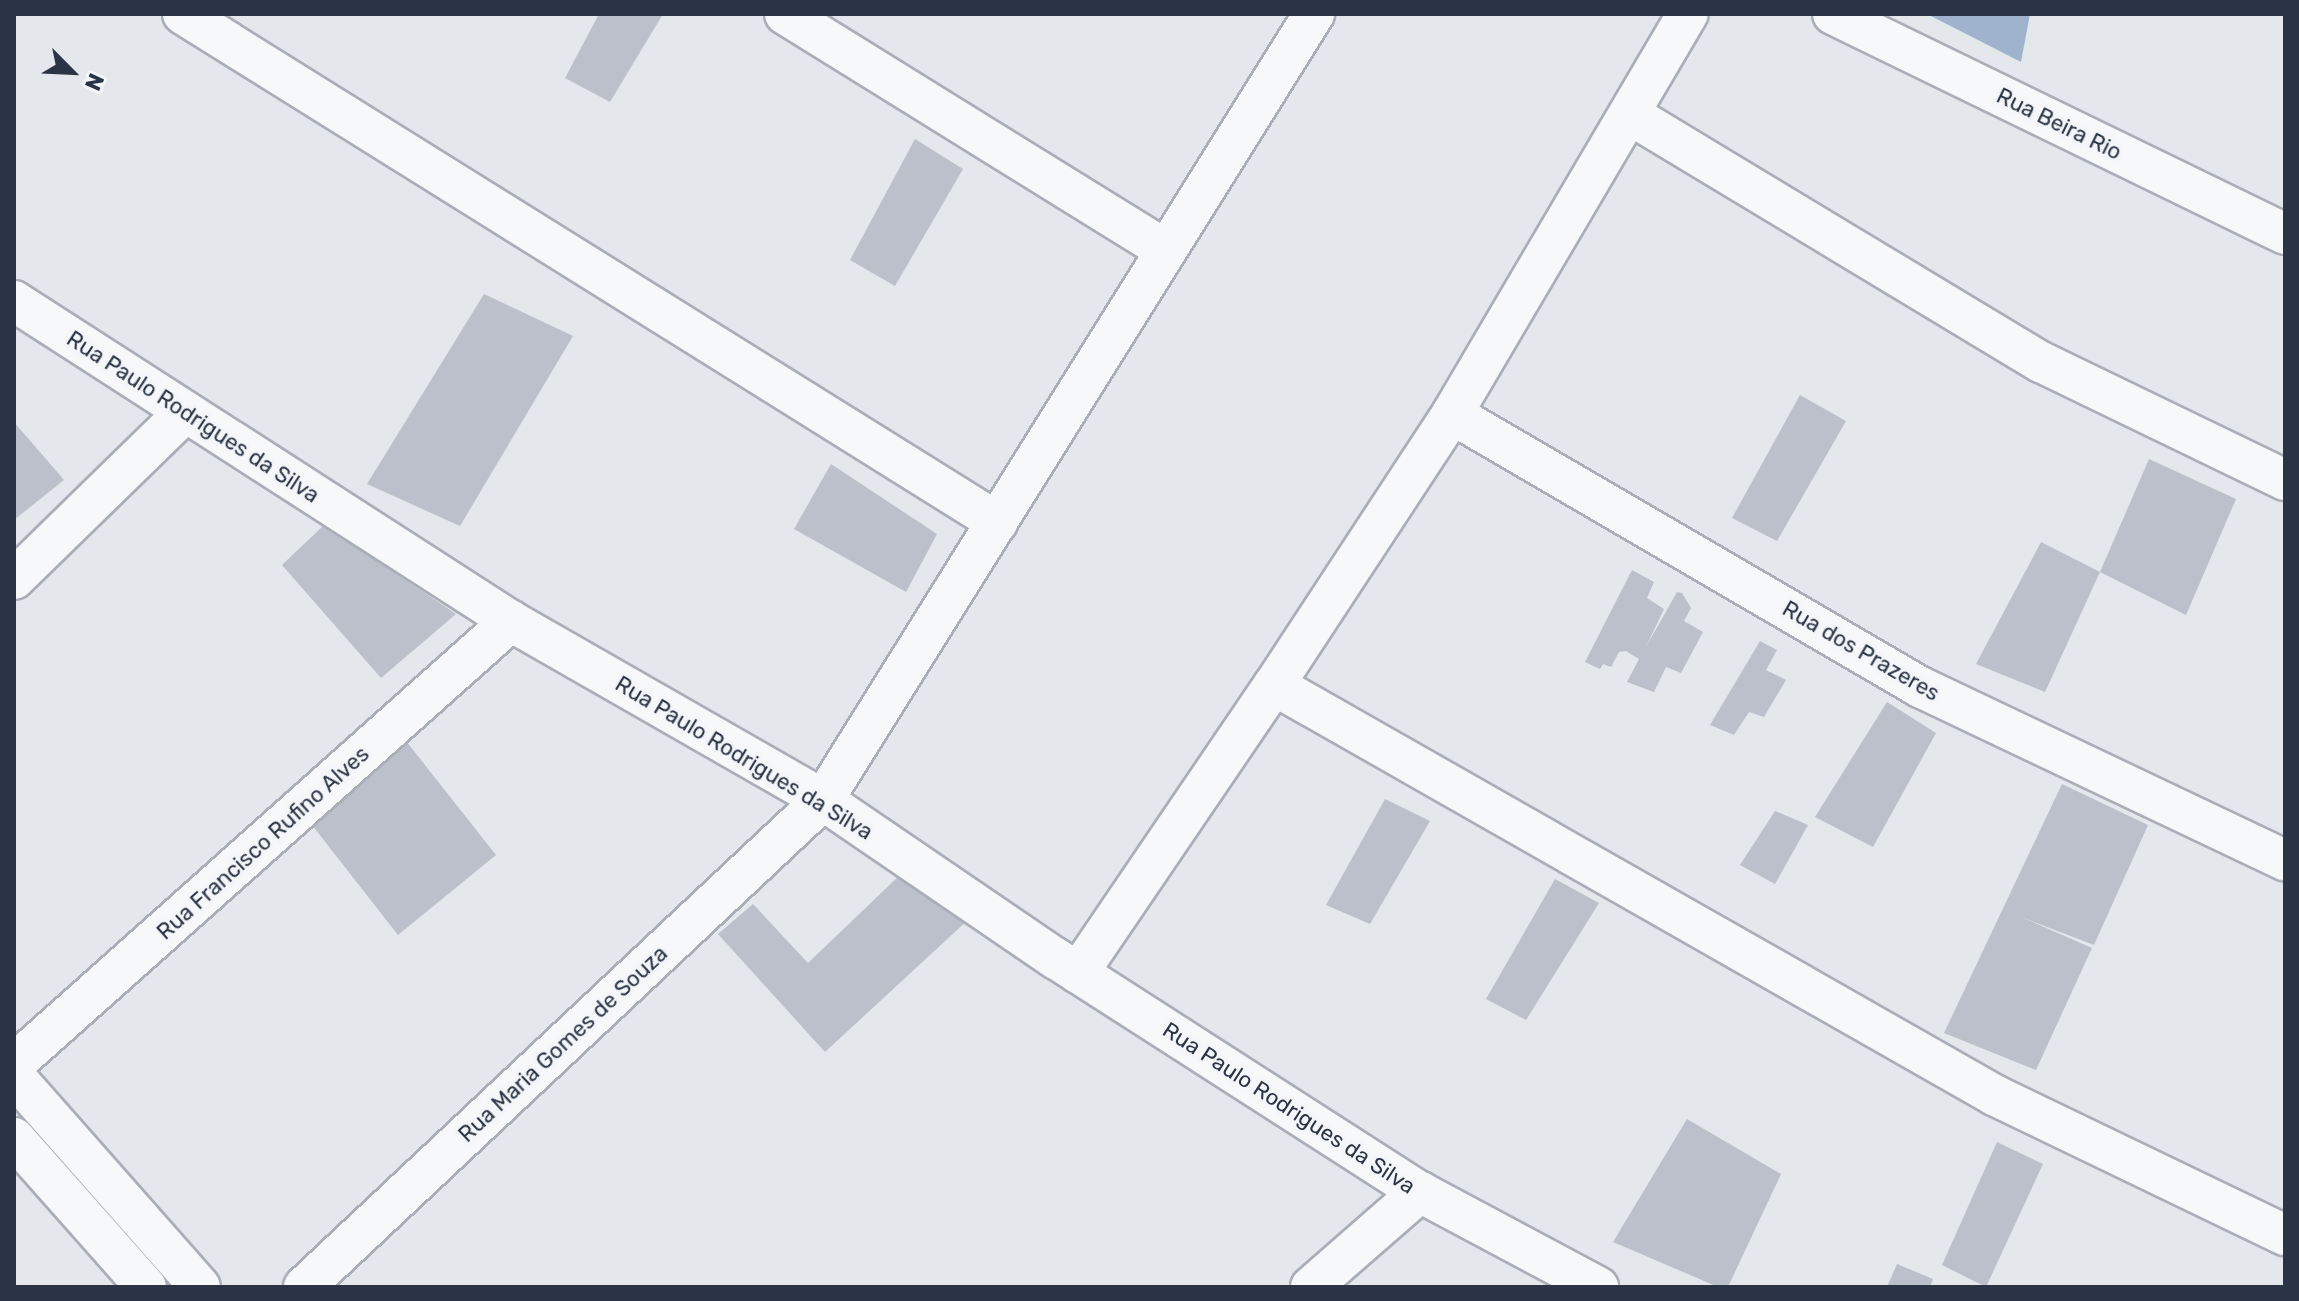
<!DOCTYPE html>
<html>
<head>
<meta charset="utf-8">
<style>
  body { margin:0 }
  #map { position:relative; width:2299px; height:1301px; overflow:hidden; background:#e4e7ec; font-family:Rubik,sans-serif }
  div>[style] { position:absolute }
  .water>* { inset:0; background:#9fb4cc }
  .building>* { inset:0; background:#bbc0ca }
  .roads { filter:drop-shadow(2px 0 #a9aeb7) drop-shadow(-2px 0 #a9aeb7) drop-shadow(0 2px #a9aeb7) drop-shadow(0 -2px #a9aeb7) }
  .minor>* { height:40px; margin:-20px; padding:0 20px; transform-origin:20px; border-radius:20px; background:#f7f8fa }
  span { translate:-50% -50%; white-space:nowrap; text-align:center; line-height:1.15; -webkit-text-stroke:8px #f4f6f9; paint-order:stroke }
  .street-label { font-size:22px; color:#2b3445 }
  .frame { position:absolute; inset:0; border:16px solid #2b3445; pointer-events:none }
  .north { position:absolute; left:32px; top:32px; width:80px; height:80px; -webkit-text-stroke:6px #f4f6f9; paint-order:stroke; rotate:114deg; font-size:22px; font-weight:700; line-height:32px; text-align:center; color:#2b3445 }
  .north::after { content:''; display:block; margin:auto; width:28px; height:36px; background:#2b3445; clip-path:polygon(50% 0,100% 100%,50% 72%,0 100%) }
</style>
</head>
<body>
<div id="map">
  <div class="water">
    <div style="clip-path:polygon(1927px 14px,2030px 14px,2021px 62px)"></div>
  </div>
  <div class="building">
    <div style="clip-path:polygon(599px 14px,663px 14px,610px 102px,565px 78px)"></div>
    <div style="clip-path:polygon(915px 139px,963px 169px,895px 286px,850px 260px)"></div>
    <div style="clip-path:polygon(484px 294px,573px 336px,460px 526px,367px 484px)"></div>
    <div style="clip-path:polygon(1800px 395px,1846px 421px,1777px 541px,1732px 518px)"></div>
    <div style="clip-path:polygon(14px 422px,64px 480px,14px 520px)"></div>
    <div style="clip-path:polygon(2149px 459px,2236px 499px,2186px 615px,2100px 572px)"></div>
    <div style="clip-path:polygon(831px 464px,937px 534px,906px 592px,794px 529px)"></div>
    <div style="clip-path:polygon(324px 525px,456px 614px,381px 678px,282px 565px)"></div>
    <div style="clip-path:polygon(2041px 542px,2100px 572px,2045px 692px,1976px 664px)"></div>
    <div style="clip-path:polygon(1632px 570px,1654px 582px,1647px 598px,1664px 609px,1646px 647px,1677px 592px,1682px 593px,1691px 608px,1684px 621px,1703px 632px,1681px 673px,1666px 667px,1654px 692px,1627px 682px,1639px 659px,1626px 651px,1619px 652px,1611px 667px,1603px 664px,1600px 669px,1585px 662px)"></div>
    <div style="clip-path:polygon(1760px 641px,1777px 650px,1766px 670px,1786px 680px,1764px 717px,1749px 712px,1734px 735px,1710px 725px)"></div>
    <div style="clip-path:polygon(1887px 702px,1936px 733px,1873px 847px,1815px 817px)"></div>
    <div style="clip-path:polygon(406px 741px,496px 855px,398px 935px,312px 825px)"></div>
    <div style="clip-path:polygon(2062px 784px,2148px 825px,2094px 945px,2021px 917px,2092px 948px,2036px 1070px,1944px 1033px)"></div>
    <div style="clip-path:polygon(1385px 799px,1430px 821px,1370px 924px,1326px 905px)"></div>
    <div style="clip-path:polygon(1775px 811px,1808px 825px,1775px 884px,1740px 865px)"></div>
    <div style="clip-path:polygon(901px 874px,969px 919px,825px 1052px,718px 934px,753px 904px,808px 963px)"></div>
    <div style="clip-path:polygon(1555px 879px,1599px 903px,1526px 1020px,1486px 999px)"></div>
    <div style="clip-path:polygon(1687px 1119px,1781px 1174px,1728px 1287px,1718px 1287px,1613px 1242px)"></div>
    <div style="clip-path:polygon(1997px 1142px,2043px 1164px,1986px 1287px,1942px 1265px)"></div>
    <div style="clip-path:polygon(1897px 1264px,1933px 1279px,1930px 1287px,1887px 1287px)"></div>
  </div>
  <div class="roads">
    <div class="minor">
      <div style="left:183px;top:14px;width:960px;rotate:31.97deg"></div>
      <div style="left:785px;top:14px;width:448px;rotate:31.8deg"></div>
      <div style="left:1833px;top:14px;width:503px;rotate:25.95deg"></div>
      <div style="left:1631px;top:115px;width:479px;rotate:31.1deg"></div>
      <div style="left:2041px;top:362px;width:271px;rotate:25.8deg"></div>
      <div style="left:14px;top:301px;width:591px;rotate:32.78deg"></div>
      <div style="left:511px;top:621px;width:360px;rotate:29.8deg"></div>
      <div style="left:823px;top:800px;width:281px;rotate:34.3deg"></div>
      <div style="left:1055px;top:958px;width:434px;rotate:32.7deg"></div>
      <div style="left:1420px;top:1192px;width:202px;rotate:28.1deg"></div>
      <div style="left:1452px;top:414px;width:542px;rotate:30.26deg"></div>
      <div style="left:1920px;top:687px;width:404px;rotate:25.4deg"></div>
      <div style="left:14px;top:579px;width:239px;rotate:-44.3deg"></div>
      <div style="left:1274px;top:685px;width:831px;rotate:29.65deg"></div>
      <div style="left:1996px;top:1096px;width:321px;rotate:25.7deg"></div>
      <div style="left:1078px;top:973px;width:348px;rotate:-55.8deg"></div>
      <div style="left:1274px;top:685px;width:324px;rotate:-56.7deg"></div>
      <div style="left:1452px;top:414px;width:464px;rotate:-59.5deg"></div>
      <div style="left:14px;top:1064px;width:666px;rotate:-41.71deg"></div>
      <div style="left:14px;top:1076px;width:281px;rotate:48.6deg"></div>
      <div style="left:14px;top:1138px;width:199px;rotate:48.5deg"></div>
      <div style="left:304px;top:1287px;width:712px;rotate:-43.18deg"></div>
      <div style="left:823px;top:800px;width:927px;rotate:-58.01deg"></div>
      <div style="left:1311px;top:1287px;width:145px;rotate:-41.1deg"></div>
    </div>
  </div>
  <div class="street-label">
    <span style="left:2059px;top:124px;rotate:26deg">Rua Beira Rio</span>
    <span style="left:193px;top:417px;rotate:33deg">Rua Paulo Rodrigues da Silva</span>
    <span style="left:1861px;top:651px;rotate:30deg">Rua dos Prazeres</span>
    <span style="left:744px;top:758px;rotate:31deg">Rua Paulo Rodrigues da Silva</span>
    <span style="left:263px;top:843px;rotate:-42deg">Rua Francisco Rufino Alves</span>
    <span style="left:563px;top:1044px;rotate:-43deg">Rua Maria Gomes de Souza</span>
    <span style="left:1289px;top:1108px;rotate:33deg">Rua Paulo Rodrigues da Silva</span>
  </div>
  <div class="frame"></div>
  <div class="north">N</div>
</div>
</body>
</html>
